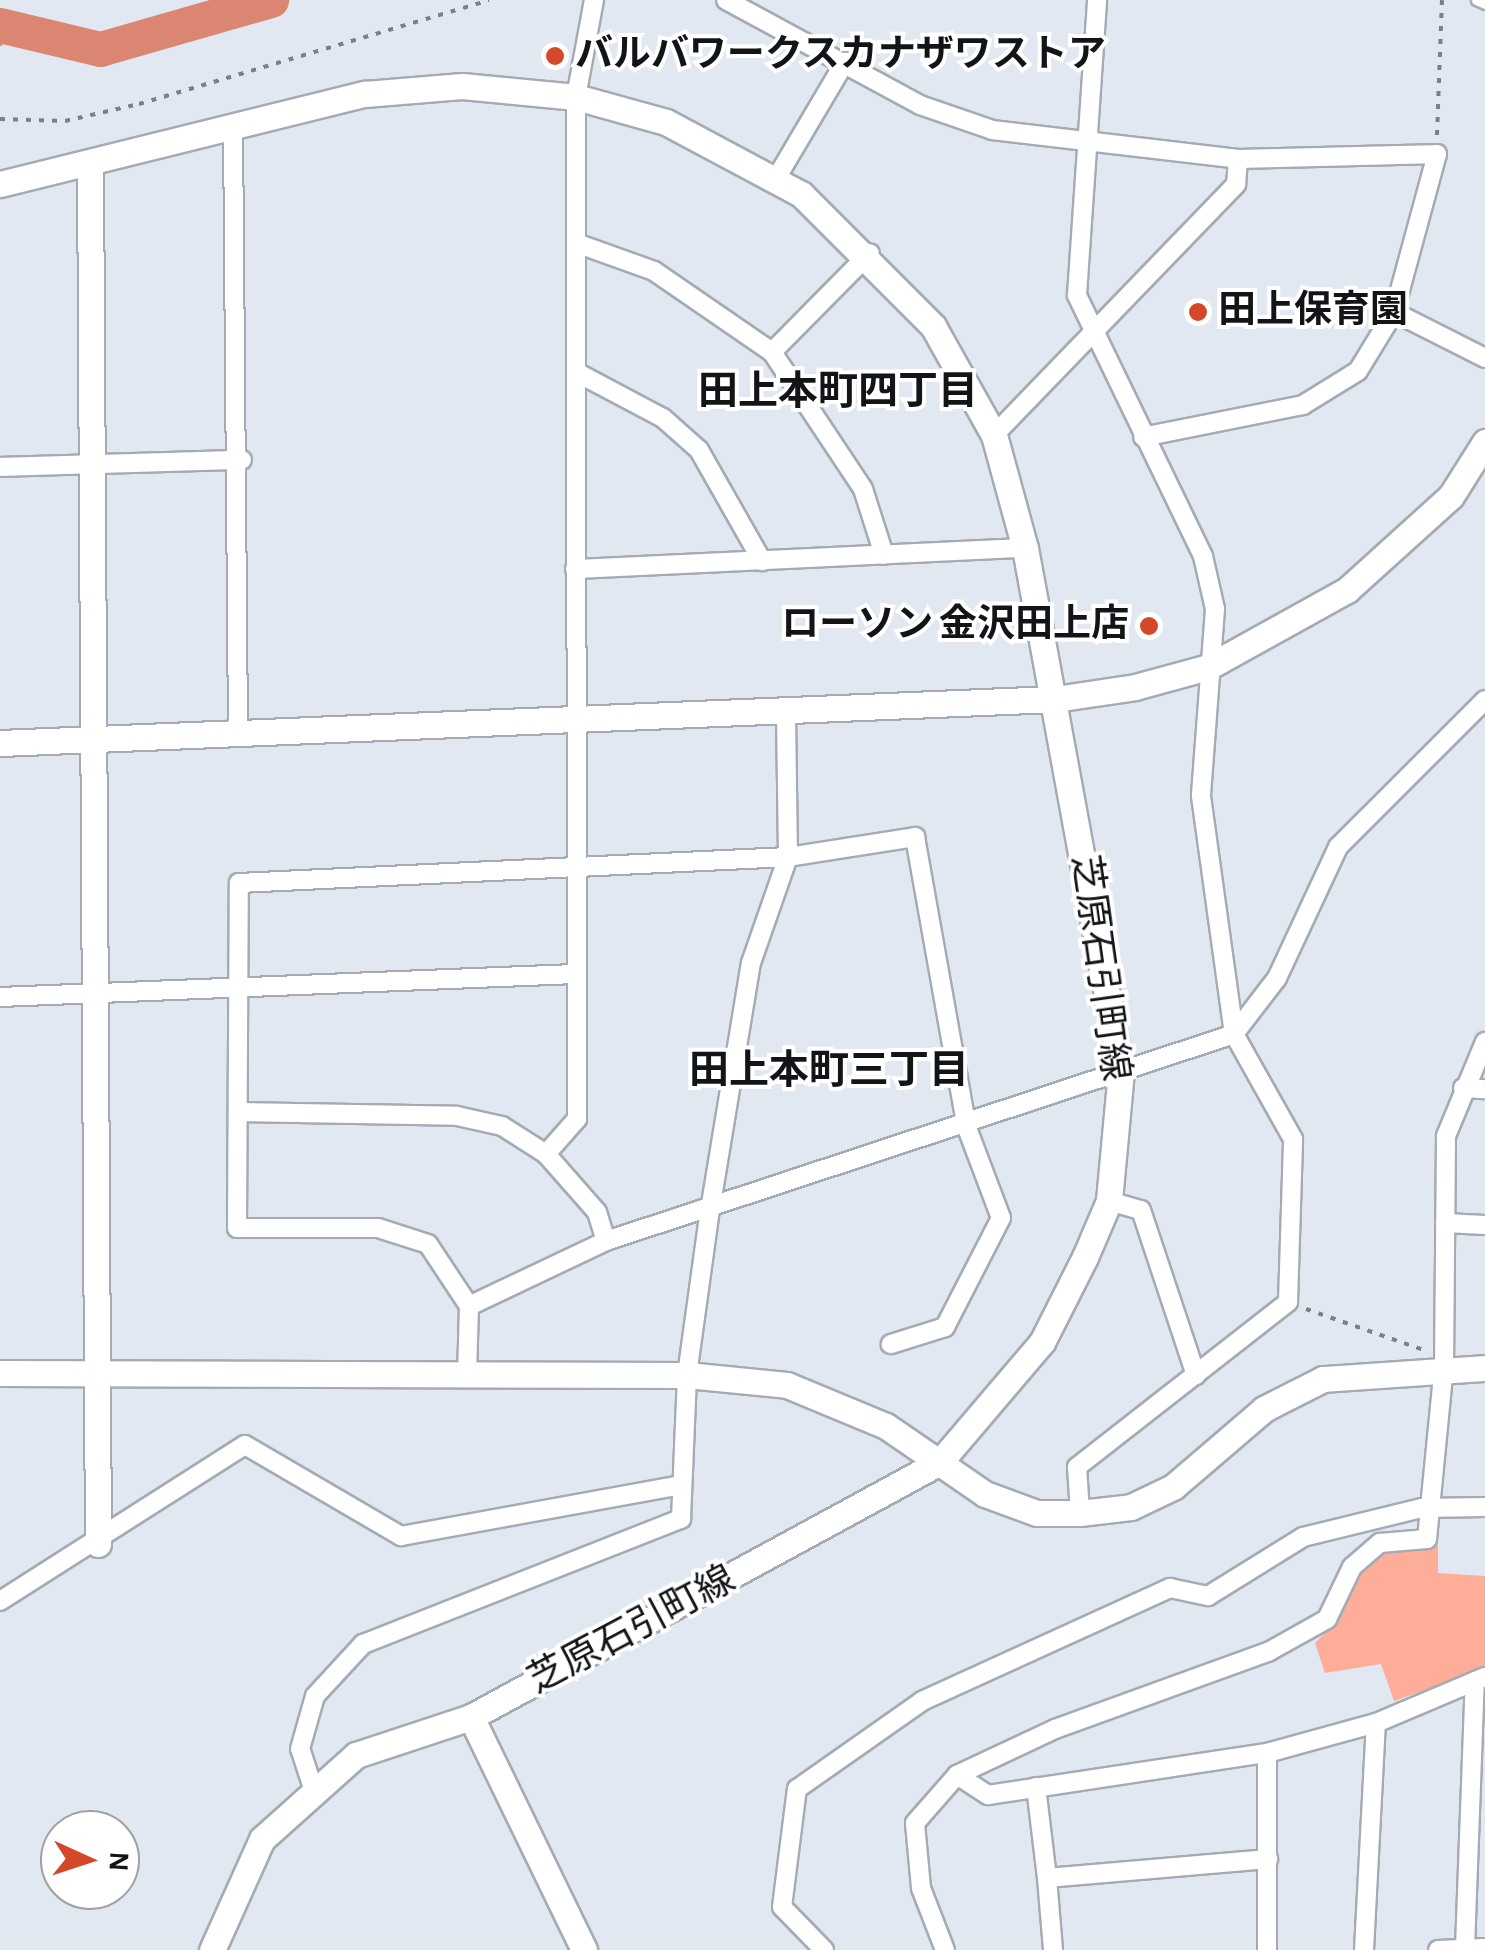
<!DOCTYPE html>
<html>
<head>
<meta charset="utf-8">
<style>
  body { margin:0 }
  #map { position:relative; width:1485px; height:1950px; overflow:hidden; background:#e1e8f2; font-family:"Alegreya Sans","Noto Sans JP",sans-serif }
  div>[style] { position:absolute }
  .green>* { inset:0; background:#fead99 }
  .stream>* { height:6px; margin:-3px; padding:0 3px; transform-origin:3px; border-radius:3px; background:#db8672 }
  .river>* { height:35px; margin:-17.5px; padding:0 17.5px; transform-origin:17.5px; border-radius:17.5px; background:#db8672 }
  .path>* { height:4px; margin-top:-2px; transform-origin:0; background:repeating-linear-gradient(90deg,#7b8086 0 5px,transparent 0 13px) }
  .roads { filter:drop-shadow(2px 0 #a4abb4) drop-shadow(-2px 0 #a4abb4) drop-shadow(0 2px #a4abb4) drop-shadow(0 -2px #a4abb4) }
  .lane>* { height:9px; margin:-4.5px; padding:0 4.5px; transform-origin:4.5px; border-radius:4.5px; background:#fff }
  .street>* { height:18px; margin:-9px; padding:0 9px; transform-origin:9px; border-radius:9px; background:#fff }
  .secondary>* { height:25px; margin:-12.5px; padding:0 12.5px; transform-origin:12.5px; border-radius:12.5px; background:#fff }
  .dots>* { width:28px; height:28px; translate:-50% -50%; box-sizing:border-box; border:5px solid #fff; border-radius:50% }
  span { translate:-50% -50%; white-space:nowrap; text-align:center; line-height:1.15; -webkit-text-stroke:8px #fff; paint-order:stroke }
  .poi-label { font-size:38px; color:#121417; font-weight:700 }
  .left { translate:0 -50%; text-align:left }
  .right { translate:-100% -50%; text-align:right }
  .street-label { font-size:38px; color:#121417 }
  .neighbourhood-label { font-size:40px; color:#121417; font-weight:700 }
  .north { position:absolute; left:40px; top:1810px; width:100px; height:100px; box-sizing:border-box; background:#fff; border:2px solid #a0a1a2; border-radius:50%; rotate:93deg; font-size:28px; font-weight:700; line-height:40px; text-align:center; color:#121417 }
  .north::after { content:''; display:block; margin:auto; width:35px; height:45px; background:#d34829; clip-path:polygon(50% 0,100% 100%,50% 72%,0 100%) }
</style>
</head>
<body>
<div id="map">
  <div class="green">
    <div style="clip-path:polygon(1438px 1545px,1438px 1573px,1485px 1576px,1485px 1669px,1394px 1701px,1381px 1664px,1325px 1673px,1315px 1643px,1338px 1620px,1360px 1572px,1378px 1555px)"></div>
  </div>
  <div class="stream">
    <div style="left:0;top:43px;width:17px;rotate:-66deg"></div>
  </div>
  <div class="river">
    <div style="left:0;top:25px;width:103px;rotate:13.5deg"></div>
    <div style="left:100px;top:49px;width:178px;rotate:-16deg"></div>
  </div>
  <div class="path">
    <div style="left:0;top:119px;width:65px;rotate:1.8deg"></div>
    <div style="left:65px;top:121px;width:76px;rotate:-12.9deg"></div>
    <div style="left:139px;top:104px;width:365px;rotate:-16.5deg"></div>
    <div style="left:1437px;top:135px;width:135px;rotate:-87.9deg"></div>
    <div style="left:1306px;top:1309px;width:125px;rotate:19.2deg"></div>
  </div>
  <div class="roads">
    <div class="lane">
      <div style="left:1476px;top:0;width:10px;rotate:24deg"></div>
    </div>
    <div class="street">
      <div style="left:726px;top:0;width:221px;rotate:28.4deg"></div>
      <div style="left:920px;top:105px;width:76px;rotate:19.1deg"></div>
      <div style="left:992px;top:130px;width:248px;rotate:6.7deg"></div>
      <div style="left:1238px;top:159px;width:199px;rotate:-1.4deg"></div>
      <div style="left:1437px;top:154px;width:164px;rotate:105.2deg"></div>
      <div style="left:1394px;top:312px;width:69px;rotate:121.4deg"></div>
      <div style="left:1358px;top:371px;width:65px;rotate:148.3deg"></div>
      <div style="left:1303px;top:405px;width:163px;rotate:168.7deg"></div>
      <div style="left:233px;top:125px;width:611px;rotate:89.53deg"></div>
      <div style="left:777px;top:177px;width:134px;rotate:-59.4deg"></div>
      <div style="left:576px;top:243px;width:83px;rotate:19.7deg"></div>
      <div style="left:654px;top:271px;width:143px;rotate:34.5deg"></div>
      <div style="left:772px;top:352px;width:164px;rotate:56.4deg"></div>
      <div style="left:863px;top:489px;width:69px;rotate:72.3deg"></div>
      <div style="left:1394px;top:312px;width:102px;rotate:26.8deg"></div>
      <div style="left:772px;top:352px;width:139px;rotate:-45.3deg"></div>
      <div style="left:576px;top:372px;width:98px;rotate:27.9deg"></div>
      <div style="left:663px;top:418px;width:48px;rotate:41.6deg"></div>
      <div style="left:699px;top:450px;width:128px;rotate:60.4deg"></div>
      <div style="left:994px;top:435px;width:349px;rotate:-46deg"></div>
      <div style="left:1236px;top:184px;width:25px;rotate:-85deg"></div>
      <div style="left:0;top:467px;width:242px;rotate:-1.7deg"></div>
      <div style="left:575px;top:569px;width:450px;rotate:-2.7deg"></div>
      <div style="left:0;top:997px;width:576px;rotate:-2.29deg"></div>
      <div style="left:1463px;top:1088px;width:22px;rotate:3deg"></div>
      <div style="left:238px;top:1112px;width:219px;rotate:1deg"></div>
      <div style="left:457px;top:1116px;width:46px;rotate:12.5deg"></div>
      <div style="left:502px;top:1126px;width:52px;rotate:32.5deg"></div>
      <div style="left:546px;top:1154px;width:77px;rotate:48.7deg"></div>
      <div style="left:597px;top:1212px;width:30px;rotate:73deg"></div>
      <div style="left:546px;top:1154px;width:47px;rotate:-48.5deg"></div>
      <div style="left:577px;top:1119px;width:1022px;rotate:-90.06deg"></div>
      <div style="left:576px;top:97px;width:99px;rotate:-79.5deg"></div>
      <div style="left:1109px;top:1201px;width:33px;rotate:16deg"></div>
      <div style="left:1141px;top:1210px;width:174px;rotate:71.6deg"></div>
      <div style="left:1445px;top:1223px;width:40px;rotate:2.9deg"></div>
      <div style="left:469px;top:1306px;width:152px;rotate:-25.4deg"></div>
      <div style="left:606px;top:1241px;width:661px;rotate:-18.24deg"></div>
      <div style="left:1234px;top:1034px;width:71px;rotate:-52.5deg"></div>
      <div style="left:1277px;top:978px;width:145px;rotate:-65deg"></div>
      <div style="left:1338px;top:847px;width:208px;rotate:-45deg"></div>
      <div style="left:467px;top:1377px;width:71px;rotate:-88.4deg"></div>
      <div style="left:469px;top:1306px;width:74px;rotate:-123.5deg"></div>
      <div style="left:428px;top:1244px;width:52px;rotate:-162.3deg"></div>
      <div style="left:378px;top:1228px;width:141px;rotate:180deg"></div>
      <div style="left:237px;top:1228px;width:345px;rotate:-89.7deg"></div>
      <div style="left:239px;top:883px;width:550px;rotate:-2.71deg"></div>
      <div style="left:788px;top:857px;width:129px;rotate:-8.9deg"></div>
      <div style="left:915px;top:837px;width:296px;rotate:79.9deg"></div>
      <div style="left:967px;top:1128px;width:96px;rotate:69.3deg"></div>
      <div style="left:1001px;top:1218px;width:123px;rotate:117.2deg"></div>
      <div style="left:945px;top:1327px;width:57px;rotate:162.5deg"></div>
      <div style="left:1080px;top:1513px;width:46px;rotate:-93.7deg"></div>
      <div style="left:1077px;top:1467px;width:268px;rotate:-38deg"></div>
      <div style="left:1288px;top:1302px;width:163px;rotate:-88.2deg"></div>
      <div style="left:1293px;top:1139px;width:120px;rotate:-119.3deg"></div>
      <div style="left:1234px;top:1034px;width:241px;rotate:-97.9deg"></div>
      <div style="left:1201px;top:795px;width:187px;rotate:-85.7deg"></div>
      <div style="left:1215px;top:609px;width:54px;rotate:-102.8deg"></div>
      <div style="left:1203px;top:556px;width:290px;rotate:-115.8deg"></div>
      <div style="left:1077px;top:295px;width:296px;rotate:-86.1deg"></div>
      <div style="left:0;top:1601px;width:290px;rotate:-32.5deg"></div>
      <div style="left:245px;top:1445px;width:181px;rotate:30.3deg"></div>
      <div style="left:401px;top:1536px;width:285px;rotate:-10.3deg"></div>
      <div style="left:1267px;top:1753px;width:197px;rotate:90deg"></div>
      <div style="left:957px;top:1775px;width:37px;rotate:33deg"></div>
      <div style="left:988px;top:1795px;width:282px;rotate:-8.6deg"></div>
      <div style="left:1267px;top:1753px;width:113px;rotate:-15.4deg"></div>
      <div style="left:1376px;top:1723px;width:118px;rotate:-22.9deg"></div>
      <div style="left:312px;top:1785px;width:38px;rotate:-108deg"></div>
      <div style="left:300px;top:1749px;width:55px;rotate:-74.2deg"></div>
      <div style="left:315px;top:1696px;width:71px;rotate:-47.3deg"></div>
      <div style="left:363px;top:1644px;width:342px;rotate:-21.5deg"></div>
      <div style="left:681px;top:1519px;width:144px;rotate:-87.6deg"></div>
      <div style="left:687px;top:1375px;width:167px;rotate:-82.1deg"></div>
      <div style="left:710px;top:1210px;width:250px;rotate:-80.6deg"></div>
      <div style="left:751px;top:963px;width:112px;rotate:-70.8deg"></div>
      <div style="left:788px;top:857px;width:148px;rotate:-90.8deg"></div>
      <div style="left:1036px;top:1787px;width:92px;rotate:83.1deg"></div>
      <div style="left:1047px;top:1878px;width:222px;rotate:-4.9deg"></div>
      <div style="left:1047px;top:1878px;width:72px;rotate:85.2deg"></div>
      <div style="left:1465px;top:1948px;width:267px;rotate:-87.9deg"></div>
      <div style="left:824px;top:1950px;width:60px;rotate:-134.3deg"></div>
      <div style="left:782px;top:1907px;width:119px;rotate:-82.8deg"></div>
      <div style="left:797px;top:1789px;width:153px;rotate:-35.1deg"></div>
      <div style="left:922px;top:1701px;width:273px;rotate:-24.5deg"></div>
      <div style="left:1170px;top:1588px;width:39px;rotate:12deg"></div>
      <div style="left:1208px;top:1596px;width:112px;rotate:-31.8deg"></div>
      <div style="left:1303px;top:1537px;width:122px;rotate:-13.7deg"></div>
      <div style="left:1422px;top:1508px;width:63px;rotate:-0.9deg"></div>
      <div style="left:945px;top:1950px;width:66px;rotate:-111.2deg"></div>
      <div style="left:921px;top:1888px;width:65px;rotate:-95.3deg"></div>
      <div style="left:915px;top:1823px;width:64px;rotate:-48.8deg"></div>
      <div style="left:957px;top:1775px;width:108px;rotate:-25.1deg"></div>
      <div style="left:1055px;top:1729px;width:226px;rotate:-19.9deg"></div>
      <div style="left:1268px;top:1652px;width:68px;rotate:-29.2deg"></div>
      <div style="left:1327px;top:1619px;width:58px;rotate:-64.3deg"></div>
      <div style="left:1352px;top:1567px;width:37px;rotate:-41deg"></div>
      <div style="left:1380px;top:1543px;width:47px;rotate:-4.9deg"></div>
      <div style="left:1427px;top:1539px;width:173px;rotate:-84.4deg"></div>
      <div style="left:1444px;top:1367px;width:231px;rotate:-89.5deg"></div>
      <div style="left:1446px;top:1136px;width:102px;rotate:-67.5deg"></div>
      <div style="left:1364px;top:1950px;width:227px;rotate:-87deg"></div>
      <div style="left:1438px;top:1950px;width:47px;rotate:-2.4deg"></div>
    </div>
    <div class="secondary">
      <div style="left:90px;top:163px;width:1381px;rotate:89.67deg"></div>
      <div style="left:0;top:184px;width:376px;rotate:-13.9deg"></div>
      <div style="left:365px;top:94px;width:97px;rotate:-4.7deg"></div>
      <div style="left:462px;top:86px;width:115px;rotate:5.5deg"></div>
      <div style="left:576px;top:97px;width:93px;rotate:15.5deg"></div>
      <div style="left:666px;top:122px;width:153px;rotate:28.1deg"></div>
      <div style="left:801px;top:194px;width:187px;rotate:45deg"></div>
      <div style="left:933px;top:326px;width:125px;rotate:60.8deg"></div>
      <div style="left:994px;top:435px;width:117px;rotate:74.7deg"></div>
      <div style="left:1025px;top:548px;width:532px;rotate:79.6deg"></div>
      <div style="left:1121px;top:1071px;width:131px;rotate:95.3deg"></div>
      <div style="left:1109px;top:1201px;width:61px;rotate:113.2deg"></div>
      <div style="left:1085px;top:1257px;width:95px;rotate:116.8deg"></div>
      <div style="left:1042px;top:1342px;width:157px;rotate:130.4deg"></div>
      <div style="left:940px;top:1462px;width:534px;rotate:151.47deg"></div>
      <div style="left:471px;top:1717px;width:121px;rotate:161.7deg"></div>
      <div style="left:356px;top:1755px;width:126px;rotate:138.2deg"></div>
      <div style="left:262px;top:1839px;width:122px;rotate:114.2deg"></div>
      <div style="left:0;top:743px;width:1056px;rotate:-2.39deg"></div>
      <div style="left:1055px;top:699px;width:81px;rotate:-8.5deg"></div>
      <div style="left:1135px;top:687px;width:76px;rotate:-15.3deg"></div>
      <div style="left:1208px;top:667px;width:159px;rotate:-29deg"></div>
      <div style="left:1347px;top:590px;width:140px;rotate:-42.1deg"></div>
      <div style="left:1451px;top:496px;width:64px;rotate:-57.8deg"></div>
      <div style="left:0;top:1373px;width:687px;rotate:0.17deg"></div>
      <div style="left:687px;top:1375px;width:100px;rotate:5.7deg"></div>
      <div style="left:787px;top:1385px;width:107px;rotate:22.5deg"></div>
      <div style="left:886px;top:1426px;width:120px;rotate:34.5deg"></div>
      <div style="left:985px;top:1494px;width:55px;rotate:20.1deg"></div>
      <div style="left:1037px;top:1513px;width:43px"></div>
      <div style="left:1080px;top:1513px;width:51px;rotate:-6.7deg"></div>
      <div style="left:1131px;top:1507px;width:47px;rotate:-25.5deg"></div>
      <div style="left:1173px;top:1487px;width:120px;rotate:-40.6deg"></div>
      <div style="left:1264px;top:1409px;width:66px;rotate:-27deg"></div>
      <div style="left:1323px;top:1379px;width:162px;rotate:-3.9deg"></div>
      <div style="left:471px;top:1717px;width:259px;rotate:64.1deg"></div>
    </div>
  </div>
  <div class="dots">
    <div style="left:555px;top:56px;background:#d34829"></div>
    <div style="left:1198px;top:312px;background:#d34829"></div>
    <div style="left:1149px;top:626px;background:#d34829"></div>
  </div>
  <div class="poi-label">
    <span class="left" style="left:575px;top:56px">バルバワークスカナザワストア</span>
    <span class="left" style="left:1218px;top:312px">田上保育園</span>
    <span class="right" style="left:1129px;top:626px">ローソン 金沢田上店</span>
  </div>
  <div class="street-label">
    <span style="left:1099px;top:968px;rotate:82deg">芝原石引町線</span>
    <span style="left:632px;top:1631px;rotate:-28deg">芝原石引町線</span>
  </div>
  <div class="neighbourhood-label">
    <span style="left:838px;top:392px">田上本町四丁目</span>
    <span style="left:829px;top:1071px">田上本町三丁目</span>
  </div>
  <div class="north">N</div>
</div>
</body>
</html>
